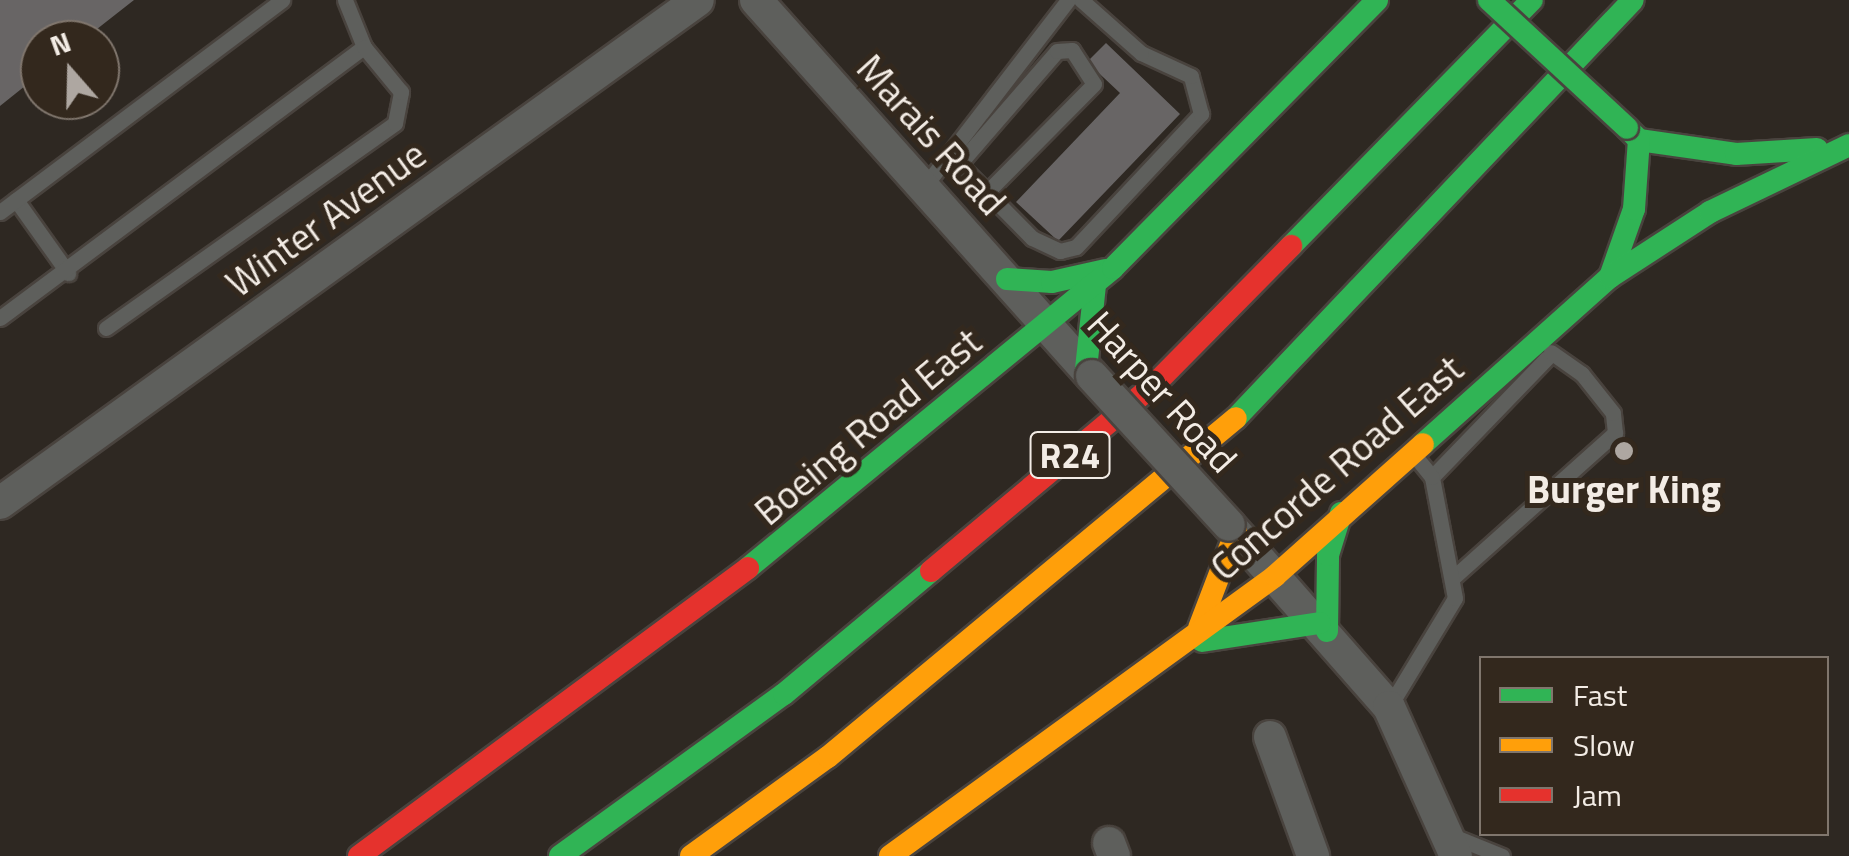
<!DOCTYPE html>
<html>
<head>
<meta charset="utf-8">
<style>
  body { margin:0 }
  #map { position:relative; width:1849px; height:856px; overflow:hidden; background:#2e2822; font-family:"Titillium Web",sans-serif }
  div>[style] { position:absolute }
  .building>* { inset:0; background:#686565 }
  .roads { filter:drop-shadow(2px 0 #49433e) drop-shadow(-2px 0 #49433e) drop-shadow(0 2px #49433e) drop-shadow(0 -2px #49433e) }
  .lane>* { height:15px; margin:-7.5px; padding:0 7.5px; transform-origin:7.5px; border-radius:7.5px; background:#5e5f5c }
  .street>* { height:32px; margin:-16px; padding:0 16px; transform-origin:16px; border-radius:16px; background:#5e5f5c }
  .fast>* { height:22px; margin:-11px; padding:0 11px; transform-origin:11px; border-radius:11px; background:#30b455 }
  .slow>* { height:22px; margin:-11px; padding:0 11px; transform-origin:11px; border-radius:11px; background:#ff9f0a }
  .jam>* { height:22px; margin:-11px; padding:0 11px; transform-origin:11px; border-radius:11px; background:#e5322d }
  .bridges { filter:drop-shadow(2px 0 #49433e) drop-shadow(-2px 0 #49433e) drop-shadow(0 2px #49433e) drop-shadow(0 -2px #49433e) }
  .street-bridge>* { height:32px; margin:-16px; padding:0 16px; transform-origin:16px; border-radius:16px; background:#5e5f5c }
  .fast-bridge>* { height:22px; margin:-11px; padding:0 11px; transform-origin:11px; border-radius:11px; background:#30b455 }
  .dots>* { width:28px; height:28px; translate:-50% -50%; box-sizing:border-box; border:5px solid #33281d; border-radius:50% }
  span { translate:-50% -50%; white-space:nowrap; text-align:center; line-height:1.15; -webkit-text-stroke:10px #33281d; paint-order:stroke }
  .shield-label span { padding:2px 8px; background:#33281d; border:2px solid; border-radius:8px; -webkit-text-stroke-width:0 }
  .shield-label { font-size:35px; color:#f3ece5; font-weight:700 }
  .street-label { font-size:38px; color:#f3ece5 }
  .poi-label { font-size:38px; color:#f3ece5; font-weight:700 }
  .legend { position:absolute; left:1479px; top:656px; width:350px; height:180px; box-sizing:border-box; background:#33281d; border:2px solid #80766d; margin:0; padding:12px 18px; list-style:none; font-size:30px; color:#f3ece5 }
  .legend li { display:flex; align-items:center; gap:20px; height:50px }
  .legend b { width:50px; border:2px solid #80766d }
  .north { position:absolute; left:20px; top:20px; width:100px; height:100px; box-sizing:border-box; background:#33281d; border:2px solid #80766d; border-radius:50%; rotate:340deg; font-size:28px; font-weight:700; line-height:40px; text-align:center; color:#f3ece5 }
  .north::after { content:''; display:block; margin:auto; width:35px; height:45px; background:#aea7a1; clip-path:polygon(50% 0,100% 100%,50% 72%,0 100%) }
</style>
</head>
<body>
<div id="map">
  <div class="building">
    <div style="clip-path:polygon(0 0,134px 0,83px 40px,40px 40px,40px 74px,0 106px)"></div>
    <div style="clip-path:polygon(1106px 43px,1180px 114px,1058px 241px,1016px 202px,1120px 93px,1087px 62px)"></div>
  </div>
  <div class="roads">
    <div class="lane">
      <div style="left:949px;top:154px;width:118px;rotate:45.3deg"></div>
      <div style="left:1032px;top:238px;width:31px;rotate:25deg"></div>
      <div style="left:1060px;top:251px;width:16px;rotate:-14deg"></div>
      <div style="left:1076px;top:247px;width:183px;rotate:-46.8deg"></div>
      <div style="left:1201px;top:114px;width:39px;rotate:-105deg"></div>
      <div style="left:1191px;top:76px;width:55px;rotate:-155.3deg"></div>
      <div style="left:1141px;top:53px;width:80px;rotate:-138.5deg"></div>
      <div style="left:960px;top:163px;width:148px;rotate:-49.1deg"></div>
      <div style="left:1057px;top:51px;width:15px;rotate:-4deg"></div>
      <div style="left:1072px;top:50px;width:40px;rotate:57.1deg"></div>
      <div style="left:1094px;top:84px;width:151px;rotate:134.7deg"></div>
      <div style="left:924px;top:187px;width:236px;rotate:-52.4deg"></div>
      <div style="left:16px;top:200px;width:90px;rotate:54.5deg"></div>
      <div style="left:0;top:212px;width:353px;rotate:-36.9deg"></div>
      <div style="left:0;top:318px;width:454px;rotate:-36.7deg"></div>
      <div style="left:364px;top:47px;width:51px;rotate:-112deg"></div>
      <div style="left:106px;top:328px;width:354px;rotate:-35.3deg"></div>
      <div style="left:395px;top:123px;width:32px;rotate:-79deg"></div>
      <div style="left:401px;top:92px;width:58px;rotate:-129.4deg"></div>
      <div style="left:1432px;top:477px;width:165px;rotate:-46deg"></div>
      <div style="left:1455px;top:576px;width:215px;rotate:-41.8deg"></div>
      <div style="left:1615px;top:433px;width:20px;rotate:-96deg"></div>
      <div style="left:1613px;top:413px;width:50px;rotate:-128.5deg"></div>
      <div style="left:1582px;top:374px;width:38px;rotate:-145deg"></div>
      <div style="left:1389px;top:707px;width:127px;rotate:-58.8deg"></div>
      <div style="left:1455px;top:598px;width:123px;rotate:-100.8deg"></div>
      <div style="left:1432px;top:477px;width:28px;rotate:-129deg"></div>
      <div style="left:1450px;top:835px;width:56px;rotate:22deg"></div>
    </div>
    <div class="street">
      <div style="left:756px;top:0;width:504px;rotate:48.22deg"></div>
      <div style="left:0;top:503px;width:860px;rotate:-35.78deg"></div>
      <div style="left:1229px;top:525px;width:242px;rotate:48.7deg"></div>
      <div style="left:1389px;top:707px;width:163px;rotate:65.8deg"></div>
      <div style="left:1270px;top:737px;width:127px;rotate:70.1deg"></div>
      <div style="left:1109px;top:843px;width:14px;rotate:69deg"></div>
    </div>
    <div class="fast">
      <div style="left:1627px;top:128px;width:17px;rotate:45deg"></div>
      <div style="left:1639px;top:140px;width:98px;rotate:8.2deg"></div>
      <div style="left:1736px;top:154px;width:81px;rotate:-3.5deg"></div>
      <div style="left:1291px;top:246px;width:344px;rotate:-45.6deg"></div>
      <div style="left:1610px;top:277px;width:72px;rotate:-70.6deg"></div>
      <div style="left:1634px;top:209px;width:69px;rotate:-85.9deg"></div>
      <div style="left:1007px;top:279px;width:45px;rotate:3.8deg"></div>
      <div style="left:1052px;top:282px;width:55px;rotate:-12.5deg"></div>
      <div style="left:1086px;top:369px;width:84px;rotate:-83.9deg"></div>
      <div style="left:1236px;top:418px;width:576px;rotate:-46.48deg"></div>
      <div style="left:1423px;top:444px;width:251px;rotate:-41.8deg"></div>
      <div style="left:1610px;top:277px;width:119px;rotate:-33deg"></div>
      <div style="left:1710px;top:212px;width:154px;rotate:-25.7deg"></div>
      <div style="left:748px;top:568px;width:472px;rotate:-39.4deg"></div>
      <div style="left:1113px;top:268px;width:376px;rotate:-45.4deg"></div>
      <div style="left:1327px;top:631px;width:76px;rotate:-89.2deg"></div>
      <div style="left:1328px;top:555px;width:44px;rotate:-72.8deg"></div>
      <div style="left:1202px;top:641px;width:119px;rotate:-8.7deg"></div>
      <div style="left:560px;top:856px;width:276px;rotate:-35.9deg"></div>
      <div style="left:784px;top:694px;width:192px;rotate:-39.9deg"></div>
    </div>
    <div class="slow">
      <div style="left:1199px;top:628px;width:104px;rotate:-69.1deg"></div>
      <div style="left:691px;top:856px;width:169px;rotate:-35.9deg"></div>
      <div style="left:828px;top:757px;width:530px;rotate:-39.72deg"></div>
      <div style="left:890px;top:856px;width:476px;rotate:-36deg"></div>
      <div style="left:1275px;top:576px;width:198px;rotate:-41.7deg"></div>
    </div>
    <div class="jam">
      <div style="left:931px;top:571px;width:292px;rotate:-39.9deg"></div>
      <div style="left:1155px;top:384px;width:194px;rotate:-45.4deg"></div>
      <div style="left:359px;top:856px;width:484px;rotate:-36.5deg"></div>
    </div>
  </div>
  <div class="bridges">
    <div class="street-bridge">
      <div style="left:1092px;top:376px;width:202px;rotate:47.4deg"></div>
    </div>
    <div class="fast-bridge">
      <div style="left:1489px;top:0;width:188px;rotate:42.8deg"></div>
    </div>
  </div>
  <div class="dots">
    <div style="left:1624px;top:451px;background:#aea7a1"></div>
  </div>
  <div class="shield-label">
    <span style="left:1070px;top:455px">R24</span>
  </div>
  <div class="street-label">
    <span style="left:931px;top:135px;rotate:48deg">Marais Road</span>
    <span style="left:326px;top:219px;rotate:-36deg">Winter Avenue</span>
    <span style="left:1162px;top:392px;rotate:48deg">Harper Road</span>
    <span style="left:868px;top:427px;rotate:-40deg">Boeing Road East</span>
    <span style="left:1337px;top:468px;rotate:-41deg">Concorde Road East</span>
  </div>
  <div class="poi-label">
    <span style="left:1624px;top:490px">Burger King</span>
  </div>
  <ul class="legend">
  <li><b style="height:12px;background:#30b455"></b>Fast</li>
  <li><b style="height:12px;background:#ff9f0a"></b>Slow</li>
  <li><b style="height:12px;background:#e5322d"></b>Jam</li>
  </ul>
  <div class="north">N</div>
</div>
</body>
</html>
